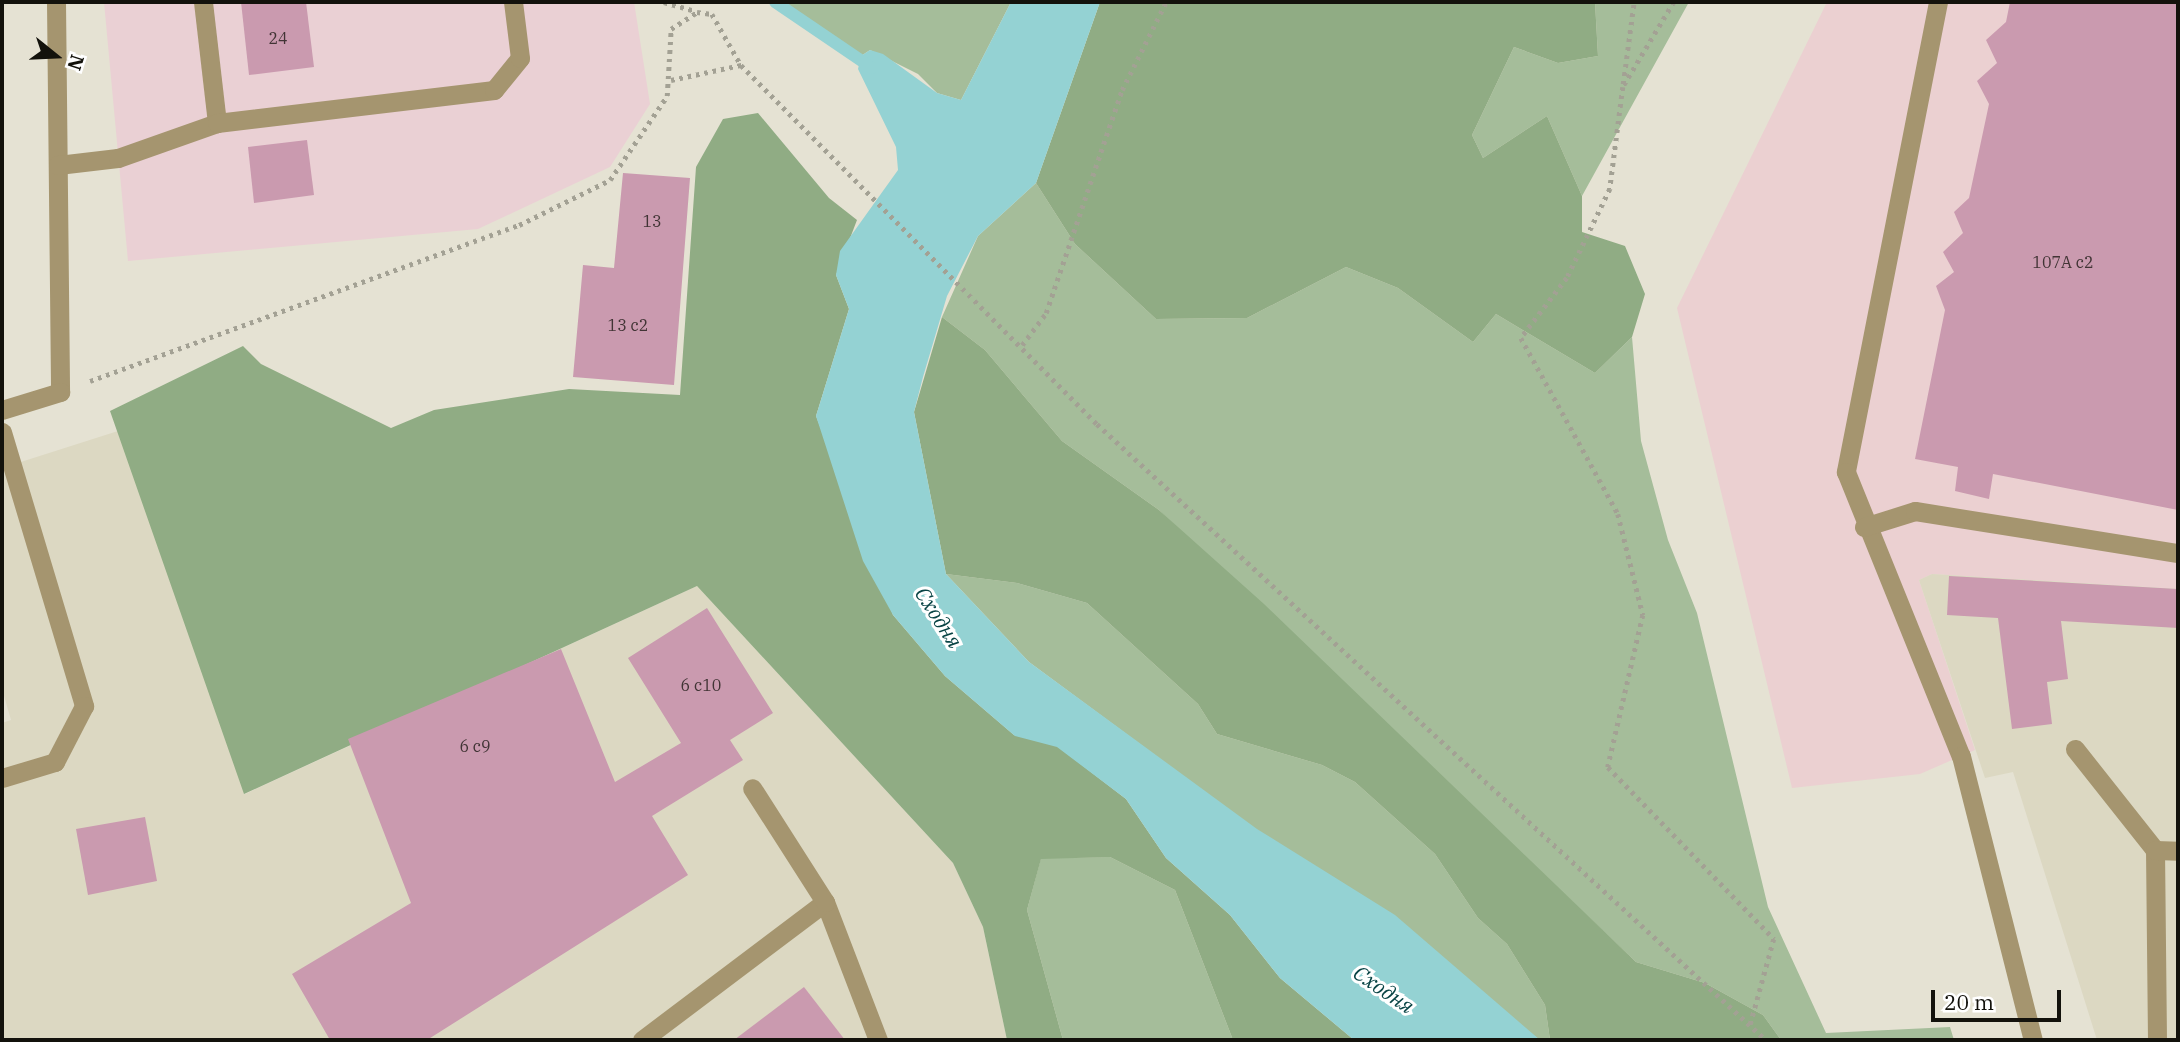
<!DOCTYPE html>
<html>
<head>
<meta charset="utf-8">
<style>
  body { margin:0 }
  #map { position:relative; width:2180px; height:1042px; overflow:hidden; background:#e5e2d3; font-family:"IBM Plex Serif",serif }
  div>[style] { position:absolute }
  .commercial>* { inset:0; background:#ebd0d1 }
  .built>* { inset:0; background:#dcd8c2 }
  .education>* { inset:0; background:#ead0d4 }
  .green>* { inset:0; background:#a5bd9a }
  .forest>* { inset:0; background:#90ac84 }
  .water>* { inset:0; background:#94d2d3 }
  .stream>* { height:12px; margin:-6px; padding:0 6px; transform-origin:6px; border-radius:6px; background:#94d2d3 }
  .building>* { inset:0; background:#ca9aaf }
  .path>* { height:4.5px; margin-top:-2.25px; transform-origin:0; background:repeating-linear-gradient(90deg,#a3a194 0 3.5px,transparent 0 8.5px) }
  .service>* { height:19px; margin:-9.5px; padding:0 9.5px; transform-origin:9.5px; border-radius:9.5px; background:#a5956f }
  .minor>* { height:19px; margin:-9.5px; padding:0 9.5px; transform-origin:9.5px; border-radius:9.5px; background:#a5956f }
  span { translate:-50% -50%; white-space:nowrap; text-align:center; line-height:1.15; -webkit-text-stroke:6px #fff; paint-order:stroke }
  .number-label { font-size:16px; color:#413435 }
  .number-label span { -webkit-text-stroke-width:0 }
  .water-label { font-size:21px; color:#094445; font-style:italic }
  .frame { position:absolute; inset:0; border:4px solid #13120c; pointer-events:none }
  .north { position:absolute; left:21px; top:21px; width:70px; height:70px; -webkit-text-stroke:5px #fff; paint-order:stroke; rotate:108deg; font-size:19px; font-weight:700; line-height:28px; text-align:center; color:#13120c }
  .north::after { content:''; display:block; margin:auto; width:24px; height:32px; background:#13120c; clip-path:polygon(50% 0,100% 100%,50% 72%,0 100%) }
  .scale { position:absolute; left:1931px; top:990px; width:130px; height:32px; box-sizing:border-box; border:4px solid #13120c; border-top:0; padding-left:9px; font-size:21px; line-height:24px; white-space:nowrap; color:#13120c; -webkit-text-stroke:5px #fff; paint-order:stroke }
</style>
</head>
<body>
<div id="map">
  <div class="commercial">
    <div style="clip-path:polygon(1827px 2px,2178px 2px,2178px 589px,1932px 574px,1919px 580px,1975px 750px,1920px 774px,1792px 788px,1677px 308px)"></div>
  </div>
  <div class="built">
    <div style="clip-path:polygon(118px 431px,245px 794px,697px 586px,953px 863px,983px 927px,1007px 1040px,2px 1040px,2px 723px,11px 720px,2px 689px,2px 468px)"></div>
    <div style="clip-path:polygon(1932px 574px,2178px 589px,2178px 1040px,2097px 1040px,2013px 772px,1985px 778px,1919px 580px)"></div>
  </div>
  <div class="education">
    <div style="clip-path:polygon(104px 2px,634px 2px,650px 104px,610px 167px,478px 229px,128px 261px)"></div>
  </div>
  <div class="green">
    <div style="clip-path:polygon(775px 2px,1011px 2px,961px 100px,937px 93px,918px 74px,870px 50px,861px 56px,828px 42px)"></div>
    <div style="clip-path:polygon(1595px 2px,1689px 2px,1582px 196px,1547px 116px,1483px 158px,1472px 135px,1514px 47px,1558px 63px,1598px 56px)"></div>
    <div style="clip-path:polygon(1036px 183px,1075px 244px,1156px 319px,1247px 318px,1346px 267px,1398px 288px,1473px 342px,1496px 314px,1595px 373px,1632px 337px,1641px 441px,1668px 540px,1697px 613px,1768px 907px,1826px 1033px,1950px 1027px,1954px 1040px,1781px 1040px,1763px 1015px,1705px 983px,1636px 962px,1159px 510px,1062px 441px,985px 350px,942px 317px,978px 236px)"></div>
    <div style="clip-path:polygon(946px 574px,1017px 583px,1087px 603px,1198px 704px,1217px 734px,1322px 765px,1355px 782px,1435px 854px,1478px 918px,1507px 944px,1545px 1005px,1550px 1040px,1540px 1040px,1029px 662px)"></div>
    <div style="clip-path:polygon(1110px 857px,1175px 890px,1233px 1040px,1063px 1040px,1027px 910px,1041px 858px)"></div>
  </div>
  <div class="forest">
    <div style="clip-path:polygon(1100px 2px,1595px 2px,1598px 56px,1558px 63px,1514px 47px,1472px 135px,1483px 158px,1547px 116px,1582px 196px,1582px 232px,1625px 246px,1645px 294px,1632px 337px,1595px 373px,1496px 314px,1473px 342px,1398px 288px,1346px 267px,1247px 318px,1156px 319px,1075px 244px,1036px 183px)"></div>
    <div style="clip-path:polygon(758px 113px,829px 198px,857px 220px,836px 275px,849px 309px,816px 416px,893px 615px,945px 676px,1014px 735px,1057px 746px,1126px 799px,1166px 858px,1230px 915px,1280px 978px,1354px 1040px,1233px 1040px,1175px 890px,1110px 857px,1041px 859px,1027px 910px,1063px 1040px,1007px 1040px,983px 927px,953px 863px,697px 586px,244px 794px,110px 411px,243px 346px,261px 364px,391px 428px,434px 410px,569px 389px,680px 395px,696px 167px,723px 119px)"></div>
    <div style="clip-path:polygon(942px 317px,985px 350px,1062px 441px,1159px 510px,1264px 604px,1636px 962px,1705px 983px,1763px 1015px,1781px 1040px,1550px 1040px,1545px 1005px,1507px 944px,1478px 918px,1435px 854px,1355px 782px,1322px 765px,1217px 734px,1198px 704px,1087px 603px,1017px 583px,946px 574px,914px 412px)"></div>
  </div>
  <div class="water">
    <div style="clip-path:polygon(1011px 2px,1100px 2px,1036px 183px,978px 236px,947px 296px,923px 377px,914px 412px,946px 574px,1029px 662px,1257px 829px,1395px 915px,1540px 1040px,1354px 1040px,1280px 978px,1230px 915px,1166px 858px,1126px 799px,1057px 747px,1015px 736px,945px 676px,893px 615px,863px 561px,816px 416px,849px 309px,836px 275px,840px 251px,898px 170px,896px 147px,858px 69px,861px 56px,870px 50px,883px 54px,937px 93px,961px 100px)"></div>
  </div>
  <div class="stream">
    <div style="left:775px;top:2px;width:117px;rotate:34.2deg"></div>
  </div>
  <div class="building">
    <div style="clip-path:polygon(241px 2px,306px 2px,314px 67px,249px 75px)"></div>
    <div style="clip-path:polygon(2010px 2px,2178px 2px,2178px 510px,1993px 474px,1989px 499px,1955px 491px,1958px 467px,1915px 459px,1945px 310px,1936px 286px,1954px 272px,1943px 252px,1963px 233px,1954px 212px,1969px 198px,1989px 104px,1977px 81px,1997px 63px,1986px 40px,2006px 22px)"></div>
    <div style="clip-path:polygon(307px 140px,314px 195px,254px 203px,248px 147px)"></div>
    <div style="clip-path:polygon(623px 173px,690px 178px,674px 385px,573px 377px,583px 265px,614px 268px)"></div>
    <div style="clip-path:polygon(1949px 576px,2178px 589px,2178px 628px,2061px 621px,2068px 679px,2047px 682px,2052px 724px,2012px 729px,1998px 618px,1947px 615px)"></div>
    <div style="clip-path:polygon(707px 608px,773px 713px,730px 740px,743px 760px,652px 816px,688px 875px,427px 1040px,330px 1040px,292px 974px,411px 903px,348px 739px,561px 649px,615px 782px,681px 743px,628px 658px)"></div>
    <div style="clip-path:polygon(145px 817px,157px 881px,88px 895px,76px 829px)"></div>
    <div style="clip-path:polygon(804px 987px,845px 1040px,734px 1040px)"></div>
  </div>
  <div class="path">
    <div style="left:664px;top:2px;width:33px;rotate:16deg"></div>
    <div style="left:1674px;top:2px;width:99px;rotate:121deg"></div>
    <div style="left:1623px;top:87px;width:103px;rotate:97.3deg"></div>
    <div style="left:1610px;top:189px;width:99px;rotate:115.8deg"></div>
    <div style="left:1567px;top:278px;width:76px;rotate:127.5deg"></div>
    <div style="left:1521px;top:338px;width:201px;rotate:61.1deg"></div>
    <div style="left:1618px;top:514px;width:104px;rotate:76.1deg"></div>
    <div style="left:1643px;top:615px;width:156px;rotate:103deg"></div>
    <div style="left:1608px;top:767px;width:239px;rotate:46deg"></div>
    <div style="left:1774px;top:939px;width:90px;rotate:105.4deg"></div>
    <div style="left:671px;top:80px;width:72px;rotate:-12.1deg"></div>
    <div style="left:1623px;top:84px;width:83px;rotate:-82.4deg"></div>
    <div style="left:1022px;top:345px;width:40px;rotate:-53deg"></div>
    <div style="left:1046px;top:313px;width:236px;rotate:-71.2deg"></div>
    <div style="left:1122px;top:90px;width:98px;rotate:-63.4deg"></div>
    <div style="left:90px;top:381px;width:456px;rotate:-20deg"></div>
    <div style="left:519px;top:225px;width:102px;rotate:-26.3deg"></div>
    <div style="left:610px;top:180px;width:102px;rotate:-55.8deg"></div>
    <div style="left:667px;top:96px;width:67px;rotate:-86.6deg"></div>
    <div style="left:671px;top:29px;width:31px;rotate:-33deg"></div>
    <div style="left:697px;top:12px;width:15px;rotate:8deg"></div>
    <div style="left:712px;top:14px;width:59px;rotate:60.4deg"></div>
    <div style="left:741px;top:65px;width:506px;rotate:45.24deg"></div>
    <div style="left:1097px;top:424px;width:909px;rotate:42.64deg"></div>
  </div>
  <div class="service">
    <div style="left:56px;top:2px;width:390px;rotate:89.4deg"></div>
    <div style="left:203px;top:2px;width:122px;rotate:83.4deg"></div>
    <div style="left:1938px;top:2px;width:479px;rotate:101.1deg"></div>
    <div style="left:1846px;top:472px;width:306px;rotate:68deg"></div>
    <div style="left:1961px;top:756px;width:293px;rotate:75.8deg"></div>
    <div style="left:58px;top:165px;width:60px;rotate:-6.7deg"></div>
    <div style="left:118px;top:158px;width:105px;rotate:-19.5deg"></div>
    <div style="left:217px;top:123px;width:279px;rotate:-6.8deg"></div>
    <div style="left:494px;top:90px;width:41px;rotate:-50.9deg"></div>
    <div style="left:520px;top:58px;width:56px;rotate:-97.1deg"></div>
    <div style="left:2px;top:432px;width:286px;rotate:73.3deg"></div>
    <div style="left:84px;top:706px;width:63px;rotate:117.4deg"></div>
    <div style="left:55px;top:762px;width:55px;rotate:163.2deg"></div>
    <div style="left:1864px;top:527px;width:53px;rotate:-17.4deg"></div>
    <div style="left:1915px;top:511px;width:266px;rotate:9.1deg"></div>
    <div style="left:2075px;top:749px;width:129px;rotate:51.6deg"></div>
    <div style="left:825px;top:902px;width:148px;rotate:69deg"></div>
    <div style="left:642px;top:1040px;width:229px;rotate:-37deg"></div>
    <div style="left:825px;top:902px;width:135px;rotate:-122.6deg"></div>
    <div style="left:2157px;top:1040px;width:190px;rotate:-90.6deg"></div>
    <div style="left:2155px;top:850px;width:23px;rotate:2deg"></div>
  </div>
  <div class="minor">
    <div style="left:2px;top:410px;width:61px;rotate:-17.2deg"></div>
  </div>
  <div class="number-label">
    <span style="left:278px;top:38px">24</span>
    <span style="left:652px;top:221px">13</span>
    <span style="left:2063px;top:262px">107А с2</span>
    <span style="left:628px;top:325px">13 с2</span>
    <span style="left:701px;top:685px">6 с10</span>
    <span style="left:475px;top:746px">6 с9</span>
  </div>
  <div class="water-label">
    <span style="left:939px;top:617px;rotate:57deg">Сходня</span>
    <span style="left:1384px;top:989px;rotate:34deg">Сходня</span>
  </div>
  <div class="frame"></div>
  <div class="north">N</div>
  <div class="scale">20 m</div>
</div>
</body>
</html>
